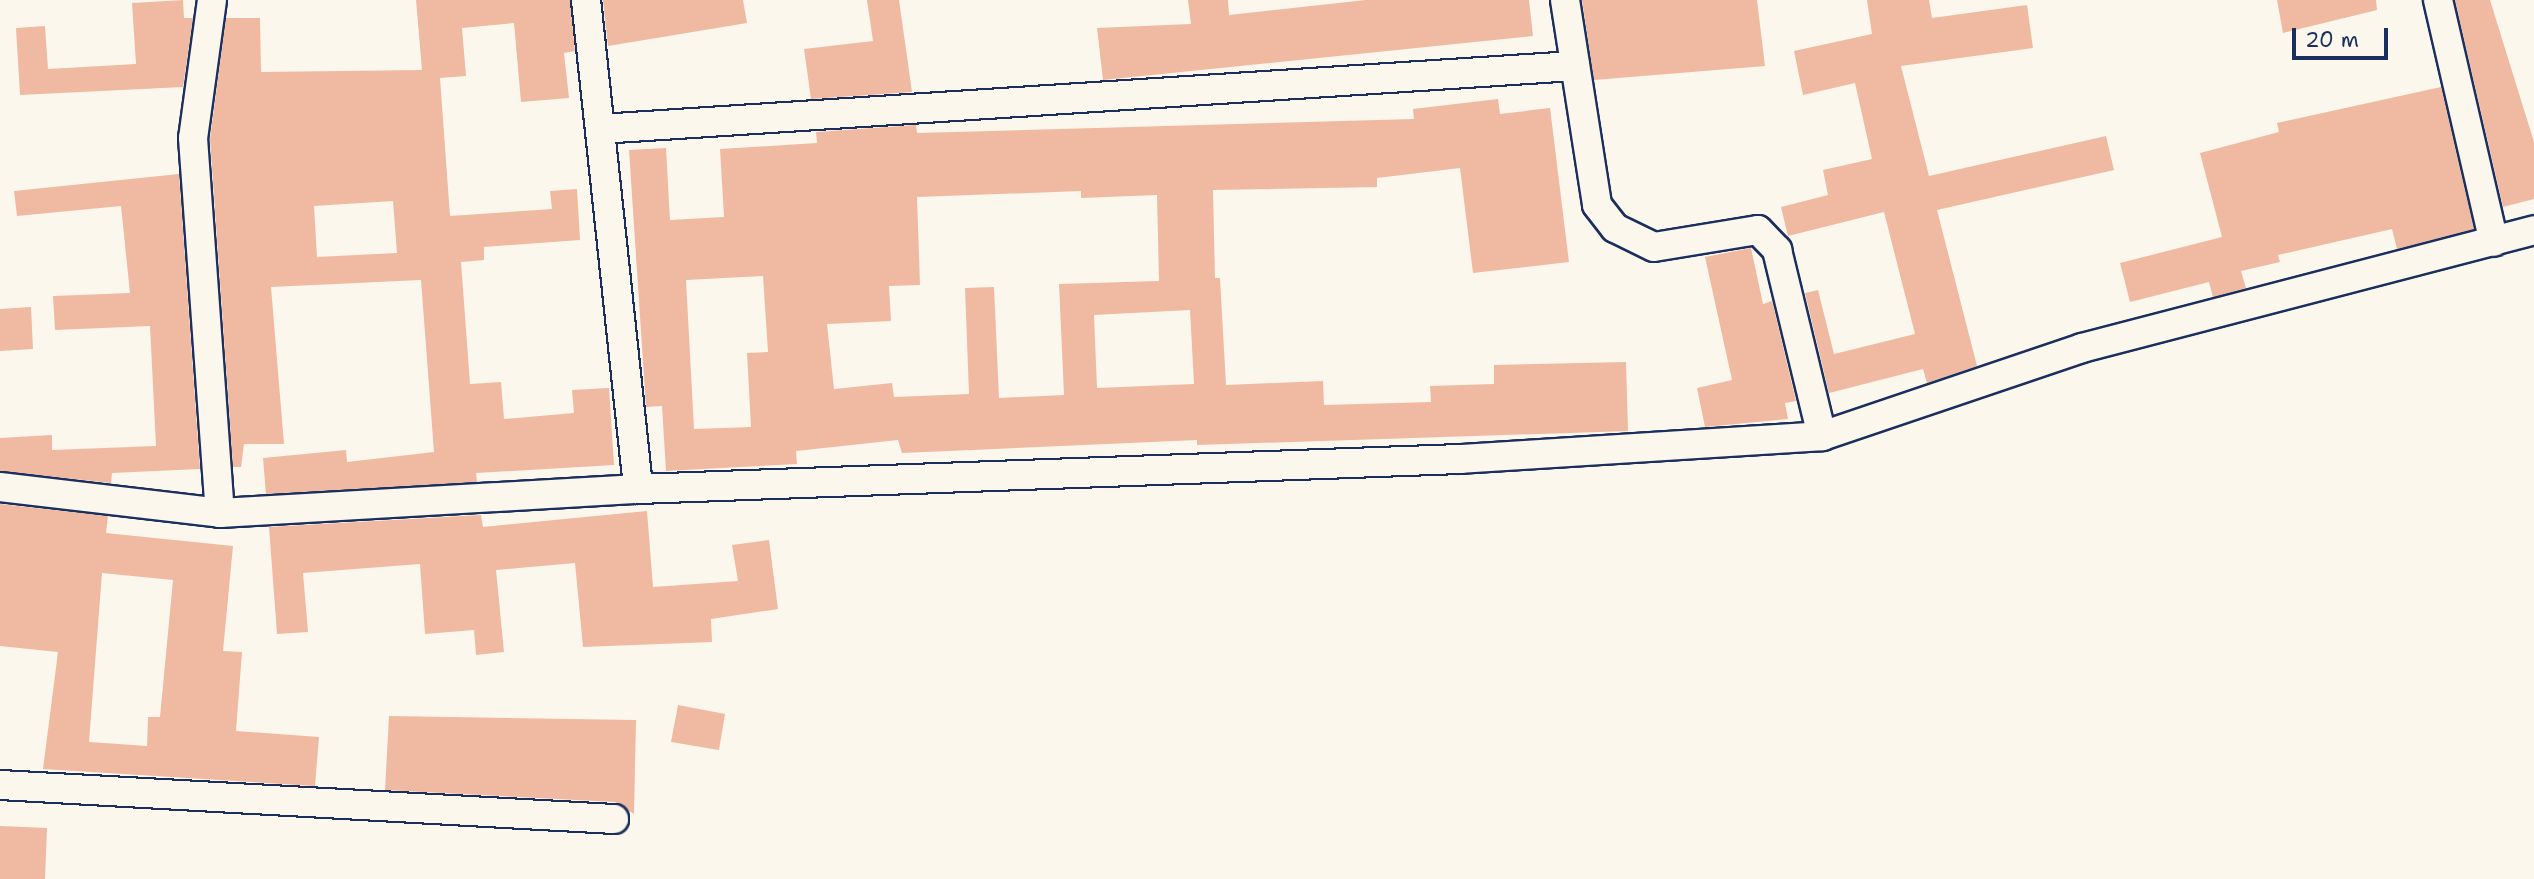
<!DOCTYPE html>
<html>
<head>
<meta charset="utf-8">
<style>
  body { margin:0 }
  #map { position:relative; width:2534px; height:879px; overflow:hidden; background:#fbf7ec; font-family:"Shantell Sans",sans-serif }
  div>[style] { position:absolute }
  .building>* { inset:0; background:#efbaa1 }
  .roads { filter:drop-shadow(2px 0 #1b2f5e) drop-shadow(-2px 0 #1b2f5e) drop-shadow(0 2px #1b2f5e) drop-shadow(0 -2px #1b2f5e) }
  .street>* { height:28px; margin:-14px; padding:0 14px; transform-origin:14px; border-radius:14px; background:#fbf7ec }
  span { translate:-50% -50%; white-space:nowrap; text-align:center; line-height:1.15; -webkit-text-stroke:6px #fbf7ec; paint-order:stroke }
  .scale { position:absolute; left:2292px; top:28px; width:96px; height:32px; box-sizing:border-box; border:4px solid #1b2f5e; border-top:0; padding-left:9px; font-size:21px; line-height:24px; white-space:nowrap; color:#1b2f5e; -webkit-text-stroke:5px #fbf7ec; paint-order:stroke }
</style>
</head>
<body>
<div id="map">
  <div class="building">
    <div style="clip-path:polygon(183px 0,184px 18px,193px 18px,183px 87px,20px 95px,16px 28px,45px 26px,48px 69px,136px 64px,132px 3px)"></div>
    <div style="clip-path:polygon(evenodd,416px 0,570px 0,575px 51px,564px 53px,569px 98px,521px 102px,514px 23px,462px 28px,466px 76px,440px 78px,450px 216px,552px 209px,550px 191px,577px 189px,580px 240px,484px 247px,484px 260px,461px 262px,470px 384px,501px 382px,504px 419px,574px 413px,572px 390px,609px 388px,614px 465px,476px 473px,477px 482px,266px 494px,263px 458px,346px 450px,347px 462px,434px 452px,421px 280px,271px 287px,284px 444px,244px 444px,241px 467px,233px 467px,210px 139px,226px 18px,260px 18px,261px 72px,422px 70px,416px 0,393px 201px,397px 253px,317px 257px,314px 206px,393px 201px)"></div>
    <div style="clip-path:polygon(603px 0,743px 0,747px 23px,608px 46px)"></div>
    <div style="clip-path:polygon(867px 0,899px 0,912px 92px,811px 99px,804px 49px,873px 41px)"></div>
    <div style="clip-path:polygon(1188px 0,1228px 0,1229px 15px,1366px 0,1529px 0,1533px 36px,1103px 80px,1097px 28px,1191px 24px)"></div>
    <div style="clip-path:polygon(1582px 0,1757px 0,1765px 66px,1594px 80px)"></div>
    <div style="clip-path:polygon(1867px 0,1929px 0,1932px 18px,2027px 5px,2033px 48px,1901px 66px,1929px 176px,2106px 136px,2114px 170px,1937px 210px,1977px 366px,1927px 383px,1923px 369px,1829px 393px,1805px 293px,1818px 290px,1834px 354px,1915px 334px,1884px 212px,1788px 236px,1781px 207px,1828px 195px,1823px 170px,1872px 159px,1855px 83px,1803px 95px,1794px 51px,1872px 34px)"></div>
    <div style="clip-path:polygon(2277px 0,2376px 0,2377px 10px,2283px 33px)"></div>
    <div style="clip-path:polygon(2455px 0,2490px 0,2534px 142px,2534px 199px,2503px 207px)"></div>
    <div style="clip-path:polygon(2441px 87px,2474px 229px,2397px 249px,2392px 229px,2278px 255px,2280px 262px,2241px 271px,2246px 288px,2213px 297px,2209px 282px,2130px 302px,2120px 263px,2222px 237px,2200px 153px,2279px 132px,2277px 123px)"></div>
    <div style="clip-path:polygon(evenodd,1498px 99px,1500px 114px,1550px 108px,1569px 262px,1473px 273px,1460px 168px,1377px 178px,1377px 187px,1213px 190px,1215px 278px,1220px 278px,1226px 385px,1323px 381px,1324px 405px,1431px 402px,1430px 386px,1494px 384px,1494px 365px,1626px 362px,1628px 431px,1197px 445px,1197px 440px,902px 453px,898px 440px,796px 451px,797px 464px,666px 471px,662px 406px,646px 407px,629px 150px,666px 148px,670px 220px,724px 217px,720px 149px,817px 143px,816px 132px,916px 125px,917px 133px,1414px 119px,1413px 109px,1498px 99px,1081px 191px,1081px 198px,1157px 195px,1159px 281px,1059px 284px,1064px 395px,999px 398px,994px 287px,965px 288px,969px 394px,894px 397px,892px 383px,834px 389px,827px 324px,891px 321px,889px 286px,920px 285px,917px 197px,1081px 191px,1498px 99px,763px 276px,768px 352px,747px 353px,751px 427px,694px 429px,686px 280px,763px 276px,1498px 99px,1190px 310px,1194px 384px,1097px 388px,1094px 315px,1190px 310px)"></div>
    <div style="clip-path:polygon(179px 174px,200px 469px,112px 473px,111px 483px,0 471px,0 438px,52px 435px,52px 450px,156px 446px,150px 326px,55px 330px,53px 296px,130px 293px,121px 206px,17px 216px,14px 191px)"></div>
    <div style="clip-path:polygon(1751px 248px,1763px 304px,1772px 301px,1796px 401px,1785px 403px,1788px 419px,1705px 427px,1697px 388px,1732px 380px,1705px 257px)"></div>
    <div style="clip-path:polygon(31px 307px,33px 349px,0 351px,0 309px)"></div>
    <div style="clip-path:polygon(evenodd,0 504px,108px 516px,106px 533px,233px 546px,223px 651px,242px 652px,236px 731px,319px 737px,315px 786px,43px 769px,58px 652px,0 646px,0 504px,102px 573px,173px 580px,160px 717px,148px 717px,147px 746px,89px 742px,102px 573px)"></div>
    <div style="clip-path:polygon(647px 511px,653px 587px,738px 581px,732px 545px,769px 540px,778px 609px,711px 619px,712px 642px,583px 647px,575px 563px,496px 570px,504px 652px,476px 655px,474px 630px,425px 634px,420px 564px,303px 573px,308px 632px,277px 634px,269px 527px,481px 515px,483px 527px)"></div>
    <div style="clip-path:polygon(678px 705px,725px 714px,719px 750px,671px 742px)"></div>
    <div style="clip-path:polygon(389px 716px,636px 720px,634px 814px,615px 802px,385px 790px)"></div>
    <div style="clip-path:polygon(0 826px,47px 828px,45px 879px,0 879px)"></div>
  </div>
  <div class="roads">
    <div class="street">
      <div style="left:212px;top:0;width:139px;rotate:97.8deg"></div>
      <div style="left:193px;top:138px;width:376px;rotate:85.9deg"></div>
      <div style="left:586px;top:0;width:492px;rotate:83.9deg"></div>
      <div style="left:1565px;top:0;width:207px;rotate:81.1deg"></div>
      <div style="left:1597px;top:205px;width:29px;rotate:52deg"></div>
      <div style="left:1615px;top:228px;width:43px;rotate:26deg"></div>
      <div style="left:1654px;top:247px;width:105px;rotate:-9.3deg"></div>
      <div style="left:1758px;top:230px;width:28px;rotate:46deg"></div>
      <div style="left:1777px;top:250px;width:191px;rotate:76.4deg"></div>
      <div style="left:2438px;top:0;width:248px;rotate:77deg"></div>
      <div style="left:600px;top:129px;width:977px;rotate:-3.7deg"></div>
      <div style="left:0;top:487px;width:222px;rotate:6.7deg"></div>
      <div style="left:220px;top:513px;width:419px;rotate:-3.3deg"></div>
      <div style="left:638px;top:489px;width:823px;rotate:-2.09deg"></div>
      <div style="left:1460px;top:459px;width:363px;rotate:-3.6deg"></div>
      <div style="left:1822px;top:436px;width:274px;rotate:-18.7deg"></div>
      <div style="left:2082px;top:348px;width:467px;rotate:-14.6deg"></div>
      <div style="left:0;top:785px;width:615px;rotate:3.17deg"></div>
    </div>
  </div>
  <div class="scale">20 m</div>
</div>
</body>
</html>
